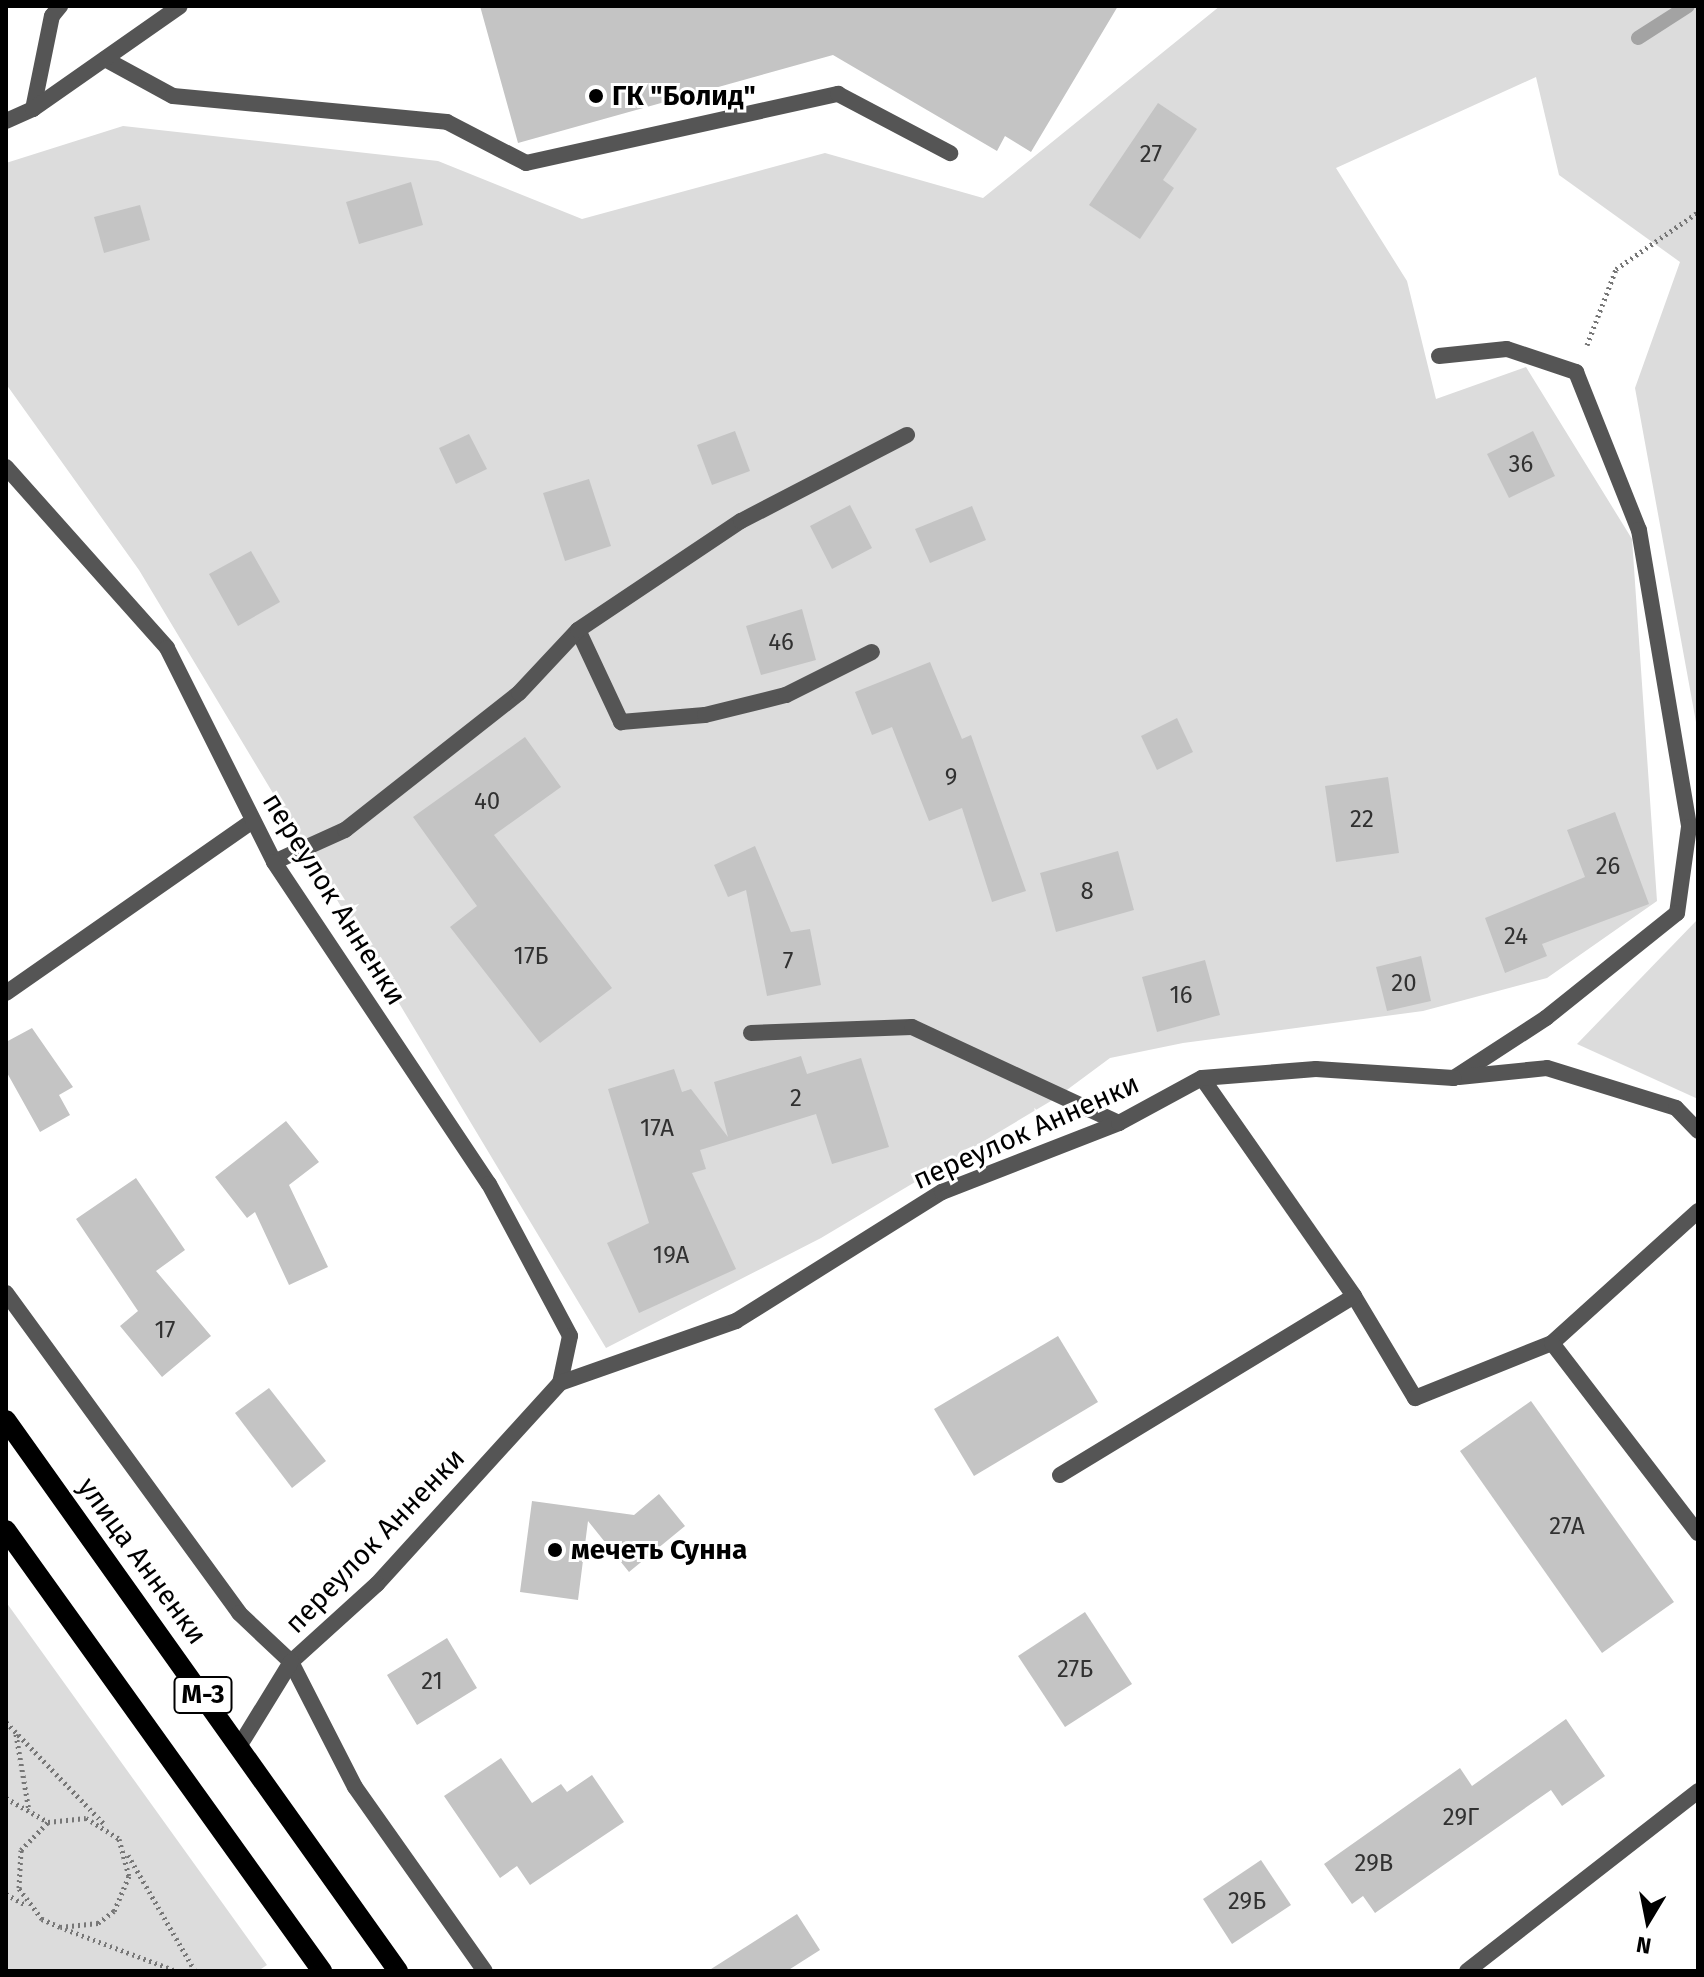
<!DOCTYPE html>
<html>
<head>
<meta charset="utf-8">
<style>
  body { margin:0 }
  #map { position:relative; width:1704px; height:1977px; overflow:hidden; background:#fff; font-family:"Fira Sans",sans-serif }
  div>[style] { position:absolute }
  .green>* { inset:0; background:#dcdcdc }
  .stream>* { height:14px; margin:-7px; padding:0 7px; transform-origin:7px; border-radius:7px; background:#a3a3a3 }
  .building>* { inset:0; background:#c4c4c4 }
  .path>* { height:5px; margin-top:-2.5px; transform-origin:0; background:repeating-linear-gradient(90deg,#777 0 2px,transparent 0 6px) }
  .service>* { height:16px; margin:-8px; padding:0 8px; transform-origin:8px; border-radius:8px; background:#555 }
  .minor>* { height:16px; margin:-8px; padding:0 8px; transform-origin:8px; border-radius:8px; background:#555 }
  .primary>* { height:20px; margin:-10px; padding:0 10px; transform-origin:10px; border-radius:10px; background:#000 }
  .dots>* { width:22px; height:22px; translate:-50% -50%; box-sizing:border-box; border:4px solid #fff; border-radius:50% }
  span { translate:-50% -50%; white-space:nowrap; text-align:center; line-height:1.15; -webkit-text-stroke:6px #fff; paint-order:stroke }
  .number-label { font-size:24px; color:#313131 }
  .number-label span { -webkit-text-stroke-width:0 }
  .shield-label span { padding:2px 6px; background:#fff; border:2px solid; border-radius:6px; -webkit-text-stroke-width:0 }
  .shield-label { font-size:26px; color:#000; font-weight:700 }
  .poi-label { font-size:28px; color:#000; font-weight:700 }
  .left { translate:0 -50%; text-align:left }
  .street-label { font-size:28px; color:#000 }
  .frame { position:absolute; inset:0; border:8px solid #000; pointer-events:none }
  .north { position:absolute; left:1608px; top:1881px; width:80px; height:80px; -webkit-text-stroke:6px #fff; paint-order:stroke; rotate:190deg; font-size:22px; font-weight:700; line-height:32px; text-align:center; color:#000 }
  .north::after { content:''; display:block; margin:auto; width:28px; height:36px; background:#000; clip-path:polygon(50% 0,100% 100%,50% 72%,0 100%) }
</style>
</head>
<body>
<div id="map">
  <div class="green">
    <div style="clip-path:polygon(1220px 6px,1698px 6px,1698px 733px,1635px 388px,1680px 262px,1559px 175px,1536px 77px,1336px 168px,1407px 281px,1436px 399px,1526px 367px,1632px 539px,1657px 901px,1547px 978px,1423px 1011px,1183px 1043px,1110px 1058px,1056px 1098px,821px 1238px,606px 1348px,139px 570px,6px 384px,6px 163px,123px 126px,438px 161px,582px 219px,825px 153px,983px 198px)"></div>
    <div style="clip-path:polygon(1698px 919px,1698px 1099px,1577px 1044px)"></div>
    <div style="clip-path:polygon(6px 1602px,267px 1965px,258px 1971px,6px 1971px)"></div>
  </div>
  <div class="stream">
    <div style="left:1638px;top:38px;width:59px;rotate:-32.6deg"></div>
  </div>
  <div class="building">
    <div style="clip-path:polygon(480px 6px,1118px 6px,1031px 152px,1005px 136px,997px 151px,833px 55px,518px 143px)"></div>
    <div style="clip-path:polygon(1158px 103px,1197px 129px,1163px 180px,1174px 188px,1140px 239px,1089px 205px)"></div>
    <div style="clip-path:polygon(411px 182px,423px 225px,359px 244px,346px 202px)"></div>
    <div style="clip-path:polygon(140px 205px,150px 240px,104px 253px,94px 217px)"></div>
    <div style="clip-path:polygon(735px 431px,750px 471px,712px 485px,697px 445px)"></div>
    <div style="clip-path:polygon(1533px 431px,1555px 476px,1509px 498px,1487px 454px)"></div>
    <div style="clip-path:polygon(469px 434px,487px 469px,456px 484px,439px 448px)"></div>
    <div style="clip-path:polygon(589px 479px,611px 546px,565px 561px,543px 493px)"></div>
    <div style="clip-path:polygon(850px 505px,872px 548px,832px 569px,810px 526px)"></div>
    <div style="clip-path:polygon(972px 506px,986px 540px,930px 563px,915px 529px)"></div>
    <div style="clip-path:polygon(251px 551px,280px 602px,238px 626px,209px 574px)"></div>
    <div style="clip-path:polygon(802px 609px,816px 660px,761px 675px,746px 626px)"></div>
    <div style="clip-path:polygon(930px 662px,962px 739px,971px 735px,1026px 891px,992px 902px,962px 808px,929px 821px,892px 727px,872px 735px,855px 692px)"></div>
    <div style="clip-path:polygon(1177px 718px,1193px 752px,1157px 770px,1141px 736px)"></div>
    <div style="clip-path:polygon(525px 737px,561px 787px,494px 835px,612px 988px,540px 1043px,450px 927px,477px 906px,413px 817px)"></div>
    <div style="clip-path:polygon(1388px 777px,1399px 853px,1336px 862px,1325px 786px)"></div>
    <div style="clip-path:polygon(1615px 812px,1649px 904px,1542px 944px,1547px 956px,1505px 973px,1485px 918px,1585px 877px,1567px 830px)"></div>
    <div style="clip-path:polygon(755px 846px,791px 932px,810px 929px,821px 985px,767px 996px,746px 890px,728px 897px,714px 865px)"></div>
    <div style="clip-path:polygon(1118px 851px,1134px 910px,1056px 932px,1040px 873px)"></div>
    <div style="clip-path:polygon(1421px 956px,1431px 1001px,1387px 1011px,1376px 967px)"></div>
    <div style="clip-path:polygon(1205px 960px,1220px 1015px,1157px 1032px,1142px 977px)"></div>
    <div style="clip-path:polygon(32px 1028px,73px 1087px,59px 1095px,70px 1115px,40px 1132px,6px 1071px,6px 1042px)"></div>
    <div style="clip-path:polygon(801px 1056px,807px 1074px,861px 1058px,889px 1147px,832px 1164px,816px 1114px,700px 1150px,706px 1169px,692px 1173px,736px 1269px,639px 1313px,607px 1243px,649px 1223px,608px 1089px,674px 1069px,682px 1092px,691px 1089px,728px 1137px,714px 1082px)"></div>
    <div style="clip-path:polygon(286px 1121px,319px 1162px,289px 1185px,328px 1267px,289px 1285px,255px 1212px,247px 1218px,215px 1177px)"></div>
    <div style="clip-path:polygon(136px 1178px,185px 1250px,156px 1271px,211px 1336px,162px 1377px,120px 1326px,138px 1311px,76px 1219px)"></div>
    <div style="clip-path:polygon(1058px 1336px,1098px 1402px,974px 1476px,934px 1409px)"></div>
    <div style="clip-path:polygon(269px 1388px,326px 1461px,292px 1488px,235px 1413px)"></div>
    <div style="clip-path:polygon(1531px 1401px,1674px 1602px,1602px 1653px,1460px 1451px)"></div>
    <div style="clip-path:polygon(659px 1494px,685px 1526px,629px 1572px,588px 1521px,578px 1600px,520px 1592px,532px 1501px,634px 1515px)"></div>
    <div style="clip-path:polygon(1085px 1612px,1132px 1684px,1065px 1727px,1018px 1656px)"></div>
    <div style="clip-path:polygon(447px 1638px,477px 1688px,417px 1725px,387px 1675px)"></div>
    <div style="clip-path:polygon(1566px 1719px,1605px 1776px,1562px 1806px,1551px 1790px,1375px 1913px,1363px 1896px,1352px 1904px,1324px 1864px,1460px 1768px,1472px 1786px)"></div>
    <div style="clip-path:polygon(501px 1758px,532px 1803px,561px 1784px,567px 1792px,592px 1775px,624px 1822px,530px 1885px,517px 1866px,500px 1878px,444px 1796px)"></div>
    <div style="clip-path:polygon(1261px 1860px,1291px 1905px,1232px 1944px,1203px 1899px)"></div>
    <div style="clip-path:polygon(797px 1914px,820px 1950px,787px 1971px,708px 1971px)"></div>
  </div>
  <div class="path">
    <div style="left:1587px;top:345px;width:81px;rotate:-69.1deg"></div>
    <div style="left:1616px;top:269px;width:100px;rotate:-34.8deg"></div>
    <div style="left:6px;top:1722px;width:143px;rotate:46.1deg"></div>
    <div style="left:16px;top:1734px;width:78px;rotate:80.4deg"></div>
    <div style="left:6px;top:1798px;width:48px;rotate:29.7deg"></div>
    <div style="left:48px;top:1822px;width:38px;rotate:-6deg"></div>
    <div style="left:86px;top:1818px;width:39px;rotate:32deg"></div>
    <div style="left:119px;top:1839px;width:38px;rotate:75deg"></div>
    <div style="left:129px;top:1876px;width:38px;rotate:113deg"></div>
    <div style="left:114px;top:1911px;width:20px;rotate:143deg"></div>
    <div style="left:98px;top:1923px;width:38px;rotate:174deg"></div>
    <div style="left:60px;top:1927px;width:20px;rotate:-156deg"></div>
    <div style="left:42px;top:1919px;width:39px;rotate:-127deg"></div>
    <div style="left:19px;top:1888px;width:38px;rotate:-87deg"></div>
    <div style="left:21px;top:1850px;width:39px;rotate:-46deg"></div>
    <div style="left:128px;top:1855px;width:134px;rotate:60deg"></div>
    <div style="left:6px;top:1894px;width:23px;rotate:29deg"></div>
    <div style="left:65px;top:1929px;width:120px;rotate:20.6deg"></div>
  </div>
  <div class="service">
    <div style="left:105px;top:59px;width:77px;rotate:28.6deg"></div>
    <div style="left:173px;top:96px;width:275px;rotate:5.4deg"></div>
    <div style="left:447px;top:122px;width:89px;rotate:27.4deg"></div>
    <div style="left:526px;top:163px;width:320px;rotate:-12.5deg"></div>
    <div style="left:838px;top:94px;width:127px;rotate:27.8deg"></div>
    <div style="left:33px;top:109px;width:95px;rotate:-78.5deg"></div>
    <div style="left:52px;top:16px;width:13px;rotate:-51deg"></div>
    <div style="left:1439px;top:356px;width:68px;rotate:-5.9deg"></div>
    <div style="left:1507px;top:349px;width:73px;rotate:18.4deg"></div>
    <div style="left:1576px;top:372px;width:170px;rotate:68.3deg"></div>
    <div style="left:1639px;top:530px;width:301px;rotate:80.4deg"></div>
    <div style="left:1689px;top:827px;width:87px;rotate:97.9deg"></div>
    <div style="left:1677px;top:913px;width:168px;rotate:141.3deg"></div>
    <div style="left:1546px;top:1018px;width:110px;rotate:146.9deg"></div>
    <div style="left:578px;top:630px;width:102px;rotate:64.9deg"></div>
    <div style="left:621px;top:722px;width:84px;rotate:-4.8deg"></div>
    <div style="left:705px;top:715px;width:83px;rotate:-13.9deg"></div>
    <div style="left:786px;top:695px;width:96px;rotate:-26.6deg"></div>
    <div style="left:274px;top:862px;width:78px;rotate:-24.3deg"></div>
    <div style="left:345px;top:830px;width:221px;rotate:-38.2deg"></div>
    <div style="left:519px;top:693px;width:86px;rotate:-46.9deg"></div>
    <div style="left:578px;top:630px;width:196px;rotate:-33.8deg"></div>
    <div style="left:741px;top:521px;width:187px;rotate:-27.4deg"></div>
    <div style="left:6px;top:993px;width:299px;rotate:-34.9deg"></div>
    <div style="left:751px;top:1033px;width:161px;rotate:-2.1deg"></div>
    <div style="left:912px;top:1027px;width:228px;rotate:24.9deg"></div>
    <div style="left:1459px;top:1077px;width:88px;rotate:-5.8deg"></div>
    <div style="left:1547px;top:1068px;width:135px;rotate:17.2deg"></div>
    <div style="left:1676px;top:1108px;width:32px;rotate:46deg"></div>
    <div style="left:1202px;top:1078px;width:266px;rotate:55.1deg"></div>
    <div style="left:1354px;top:1296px;width:119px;rotate:59.1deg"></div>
    <div style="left:1415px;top:1398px;width:148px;rotate:-21.9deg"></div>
    <div style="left:1552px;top:1343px;width:197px;rotate:-42.1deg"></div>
    <div style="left:6px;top:1293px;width:396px;rotate:53.9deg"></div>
    <div style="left:239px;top:1613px;width:71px;rotate:43.3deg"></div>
    <div style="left:291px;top:1662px;width:140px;rotate:62.9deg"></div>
    <div style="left:355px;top:1787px;width:225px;rotate:54.8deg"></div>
    <div style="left:1552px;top:1343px;width:240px;rotate:52.5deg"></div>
    <div style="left:1060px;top:1475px;width:344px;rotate:-31.3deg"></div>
    <div style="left:1467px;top:1971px;width:293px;rotate:-37.9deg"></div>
  </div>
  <div class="minor">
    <div style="left:6px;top:121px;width:30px;rotate:-24deg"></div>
    <div style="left:33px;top:109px;width:179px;rotate:-35deg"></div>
    <div style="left:6px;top:467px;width:242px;rotate:48.3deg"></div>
    <div style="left:167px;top:648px;width:239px;rotate:63.4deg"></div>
    <div style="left:274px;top:862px;width:387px;rotate:56.3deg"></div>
    <div style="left:489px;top:1184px;width:172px;rotate:61.9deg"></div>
    <div style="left:570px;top:1336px;width:48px;rotate:102deg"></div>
    <div style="left:560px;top:1383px;width:272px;rotate:132.3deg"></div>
    <div style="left:377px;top:1584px;width:116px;rotate:137.8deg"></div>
    <div style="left:291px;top:1662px;width:97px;rotate:121.6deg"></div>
    <div style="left:560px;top:1383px;width:187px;rotate:-19.4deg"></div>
    <div style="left:736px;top:1321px;width:243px;rotate:-32.1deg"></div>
    <div style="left:942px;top:1192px;width:190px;rotate:-21.3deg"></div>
    <div style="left:1119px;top:1123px;width:94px;rotate:-28.5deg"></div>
    <div style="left:1202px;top:1078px;width:114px;rotate:-4.5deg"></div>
    <div style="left:1316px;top:1069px;width:138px;rotate:3.7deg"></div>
  </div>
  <div class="primary">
    <div style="left:6px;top:1420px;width:676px;rotate:54.57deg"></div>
    <div style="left:6px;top:1530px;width:543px;rotate:54.38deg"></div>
  </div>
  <div class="dots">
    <div style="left:596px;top:96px;background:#000"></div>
    <div style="left:555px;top:1550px;background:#000"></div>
  </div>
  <div class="number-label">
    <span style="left:1151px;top:155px">27</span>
    <span style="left:1521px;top:465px">36</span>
    <span style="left:781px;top:643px">46</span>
    <span style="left:951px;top:778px">9</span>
    <span style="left:487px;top:802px">40</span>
    <span style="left:1362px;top:820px">22</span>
    <span style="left:1608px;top:867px">26</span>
    <span style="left:1087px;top:892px">8</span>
    <span style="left:1516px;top:937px">24</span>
    <span style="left:531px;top:957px">17Б</span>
    <span style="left:788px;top:962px">7</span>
    <span style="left:1404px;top:984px">20</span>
    <span style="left:1181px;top:996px">16</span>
    <span style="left:796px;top:1099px">2</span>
    <span style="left:657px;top:1129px">17А</span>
    <span style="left:671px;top:1256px">19А</span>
    <span style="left:165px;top:1331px">17</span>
    <span style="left:1567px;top:1527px">27А</span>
    <span style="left:1075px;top:1670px">27Б</span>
    <span style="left:432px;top:1682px">21</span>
    <span style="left:1461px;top:1818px">29Г</span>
    <span style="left:1374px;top:1864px">29В</span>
    <span style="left:1247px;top:1902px">29Б</span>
  </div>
  <div class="shield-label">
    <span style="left:203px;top:1695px">М-3</span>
  </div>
  <div class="poi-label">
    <span class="left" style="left:612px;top:96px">ГК "Болид"</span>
    <span class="left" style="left:571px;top:1550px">мечеть Сунна</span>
  </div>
  <div class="street-label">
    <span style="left:334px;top:899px;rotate:58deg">переулок Анненки</span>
    <span style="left:1026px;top:1132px;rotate:-24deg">переулок Анненки</span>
    <span style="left:375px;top:1541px;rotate:-46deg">переулок Анненки</span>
    <span style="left:142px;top:1561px;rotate:54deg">улица Анненки</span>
  </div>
  <div class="frame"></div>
  <div class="north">N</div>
</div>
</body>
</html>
